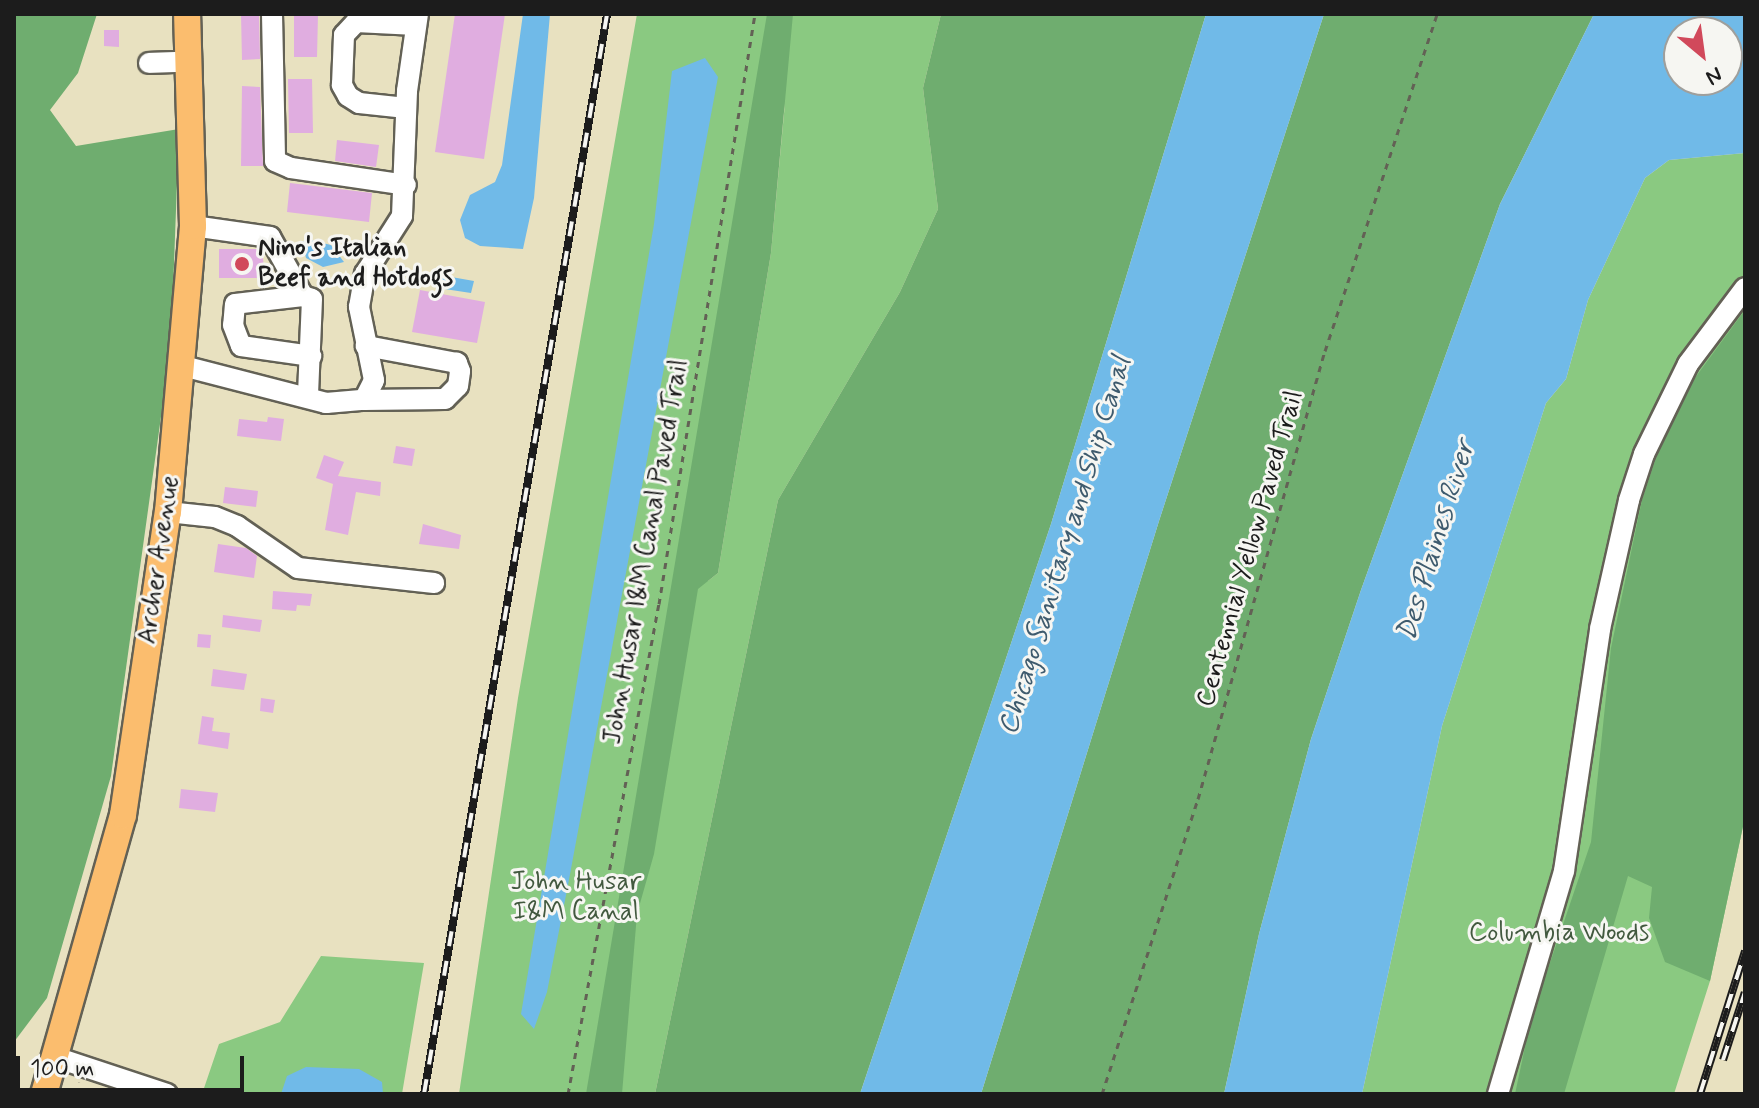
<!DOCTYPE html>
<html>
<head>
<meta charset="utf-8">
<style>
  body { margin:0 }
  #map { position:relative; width:1759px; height:1108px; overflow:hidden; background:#e8e1c0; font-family:Mynerve,sans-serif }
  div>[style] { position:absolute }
  .green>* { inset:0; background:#8ac981 }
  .forest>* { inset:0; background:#6fad6f }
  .water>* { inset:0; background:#70bae8 }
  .building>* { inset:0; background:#e0ade0 }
  .path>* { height:3px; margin-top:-1.5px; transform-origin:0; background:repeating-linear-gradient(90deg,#636155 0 6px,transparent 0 12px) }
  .roads { filter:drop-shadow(2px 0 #636155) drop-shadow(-2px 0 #636155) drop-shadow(0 2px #636155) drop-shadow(0 -2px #636155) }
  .minor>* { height:20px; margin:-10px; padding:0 10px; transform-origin:10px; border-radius:10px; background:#fff }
  .major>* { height:26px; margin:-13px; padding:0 13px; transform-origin:13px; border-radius:13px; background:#fbbd6e }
  .rail>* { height:8px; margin-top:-4px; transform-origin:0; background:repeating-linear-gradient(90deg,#f6f6f2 0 15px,#1c1c1c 0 30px); box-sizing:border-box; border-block:2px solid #1c1c1c }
  .dots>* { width:22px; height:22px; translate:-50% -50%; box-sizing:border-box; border:4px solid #f6f6f2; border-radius:50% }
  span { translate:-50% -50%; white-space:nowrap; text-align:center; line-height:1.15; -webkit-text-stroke:6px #f6f6f2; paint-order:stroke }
  .poi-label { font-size:26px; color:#1c1c1c; font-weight:700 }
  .left { translate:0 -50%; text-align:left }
  .street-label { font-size:26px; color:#1c1c1c }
  .park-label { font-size:26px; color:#42593f }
  .water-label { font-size:28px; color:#3e5b6e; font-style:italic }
  .frame { position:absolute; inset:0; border:16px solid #1c1c1c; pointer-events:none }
  .north { position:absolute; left:1663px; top:16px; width:80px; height:80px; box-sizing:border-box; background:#f6f6f2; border:2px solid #9f9f9c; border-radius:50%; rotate:151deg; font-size:22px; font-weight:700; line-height:32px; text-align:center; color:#1c1c1c }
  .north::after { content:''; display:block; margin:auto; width:28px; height:36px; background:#d1495b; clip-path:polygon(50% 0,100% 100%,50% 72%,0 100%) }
  .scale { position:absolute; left:16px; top:1056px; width:228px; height:36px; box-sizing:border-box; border:4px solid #1c1c1c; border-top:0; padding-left:10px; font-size:24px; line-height:28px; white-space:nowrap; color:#1c1c1c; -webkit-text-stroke:6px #f6f6f2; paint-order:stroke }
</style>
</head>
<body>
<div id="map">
  <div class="green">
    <div style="clip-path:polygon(evenodd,637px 14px,941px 14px,923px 88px,938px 209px,900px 292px,778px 500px,655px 1094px,459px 1094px,518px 698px,637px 14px,785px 103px,771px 253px,718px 573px,708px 581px,785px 103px)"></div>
    <div style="clip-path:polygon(1745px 153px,1745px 817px,1710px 981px,1674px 1094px,1362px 1094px,1442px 726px,1546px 403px,1566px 379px,1588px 300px,1645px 178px,1669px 160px)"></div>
    <div style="clip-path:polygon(321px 956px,424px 963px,402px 1094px,202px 1094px,219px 1044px,280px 1022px)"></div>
  </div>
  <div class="forest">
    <div style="clip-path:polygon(14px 14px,97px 14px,78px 73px,50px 110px,76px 146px,179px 129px,171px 345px,111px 776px,47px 998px,14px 1042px)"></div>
    <div style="clip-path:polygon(767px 14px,793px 14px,771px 253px,718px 573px,698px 589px,654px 854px,637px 914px,622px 1094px,586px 1094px)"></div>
    <div style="clip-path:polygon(941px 14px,1206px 14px,1051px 524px,860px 1094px,655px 1094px,778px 500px,900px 292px,938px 209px,923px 88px)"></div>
    <div style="clip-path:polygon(1324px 14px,1594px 14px,1500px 204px,1361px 590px,1311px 739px,1259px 934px,1224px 1094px,981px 1094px,1159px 521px)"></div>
    <div style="clip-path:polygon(1745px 310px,1745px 817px,1710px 981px,1665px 962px,1649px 918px,1652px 887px,1628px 876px,1564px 1094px,1515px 1094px,1531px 1019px,1591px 842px,1611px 648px,1642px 500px,1672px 409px)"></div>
  </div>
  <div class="water">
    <div style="clip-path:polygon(523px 14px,550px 14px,534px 198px,523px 249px,480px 246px,465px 238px,460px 220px,470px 195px,495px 182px,502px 165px)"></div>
    <div style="clip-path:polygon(1206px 14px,1324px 14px,1159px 521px,981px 1094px,860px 1094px,1051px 524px)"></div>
    <div style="clip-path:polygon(evenodd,1594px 14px,1745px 14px,1745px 153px,1669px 160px,1645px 178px,1588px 300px,1566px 379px,1546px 403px,1442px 726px,1362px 1094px,1224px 1094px,1259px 934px,1311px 739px,1361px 590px,1500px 204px,1594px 14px,1727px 32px,1727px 80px,1679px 80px,1679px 32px,1727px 32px)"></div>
    <div style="clip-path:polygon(705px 58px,718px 77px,568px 885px,547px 992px,534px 1029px,521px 1014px,654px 224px,672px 71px)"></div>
    <div style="clip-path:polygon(310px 240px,331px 245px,344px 262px,323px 267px,306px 258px,302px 242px)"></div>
    <div style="clip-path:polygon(440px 275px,474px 281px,471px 293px,438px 288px)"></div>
    <div style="clip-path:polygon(306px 1067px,359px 1069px,382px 1082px,383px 1094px,281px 1094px,287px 1076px)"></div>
  </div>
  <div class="building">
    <div style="clip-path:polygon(241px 14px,259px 14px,260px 59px,242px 60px)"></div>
    <div style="clip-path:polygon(294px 14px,318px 14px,317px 57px,294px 57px)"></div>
    <div style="clip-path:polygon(455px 14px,505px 14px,484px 159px,435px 152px)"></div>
    <div style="clip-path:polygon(104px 30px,119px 30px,119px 47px,104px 46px)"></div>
    <div style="clip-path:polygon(288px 79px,312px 79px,313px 133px,289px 133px)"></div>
    <div style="clip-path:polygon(242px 86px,260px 87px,263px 166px,241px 166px)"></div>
    <div style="clip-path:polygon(337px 140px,379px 145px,376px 167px,335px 161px)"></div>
    <div style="clip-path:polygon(290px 183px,372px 193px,369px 222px,287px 212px)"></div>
    <div style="clip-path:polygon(219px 249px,262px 249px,265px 278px,219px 278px)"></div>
    <div style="clip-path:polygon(420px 290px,485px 302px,477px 343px,412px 332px)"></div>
    <div style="clip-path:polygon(268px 417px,284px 419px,281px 441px,237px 436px,239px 419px,267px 422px)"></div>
    <div style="clip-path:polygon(396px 446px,415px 449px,412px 466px,393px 463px)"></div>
    <div style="clip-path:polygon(324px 455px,344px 462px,338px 476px,381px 482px,380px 496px,356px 492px,348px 535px,325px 530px,333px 484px,316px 478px)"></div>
    <div style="clip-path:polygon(225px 487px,258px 491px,256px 507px,223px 503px)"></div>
    <div style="clip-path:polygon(423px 524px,461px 535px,459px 549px,419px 544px)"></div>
    <div style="clip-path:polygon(218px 544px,246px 548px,257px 556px,254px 578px,214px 572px)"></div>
    <div style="clip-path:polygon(273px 591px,312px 594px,310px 606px,297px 605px,296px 611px,272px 609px)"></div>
    <div style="clip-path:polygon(223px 615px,262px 620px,260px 632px,222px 627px)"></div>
    <div style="clip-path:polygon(198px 634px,211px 635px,210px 648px,197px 647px)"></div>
    <div style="clip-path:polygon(213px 669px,247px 674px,244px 690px,211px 686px)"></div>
    <div style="clip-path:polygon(261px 698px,275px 700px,273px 713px,260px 711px)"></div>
    <div style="clip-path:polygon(202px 716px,214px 718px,212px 731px,230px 733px,228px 749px,198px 744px)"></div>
    <div style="clip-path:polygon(181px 789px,218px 793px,215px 812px,179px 808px)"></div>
  </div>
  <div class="path">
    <div style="left:77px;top:1094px;width:12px;rotate:-76deg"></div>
    <div style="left:568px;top:1094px;width:498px;rotate:-79.5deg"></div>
    <div style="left:659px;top:604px;width:598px;rotate:-80.76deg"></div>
    <div style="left:1102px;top:1094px;width:310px;rotate:-72deg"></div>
    <div style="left:1198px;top:799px;width:466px;rotate:-74.2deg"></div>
    <div style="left:1325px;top:351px;width:355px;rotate:-71.6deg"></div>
  </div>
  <div class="roads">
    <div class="minor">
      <div style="left:272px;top:14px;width:147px;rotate:88.8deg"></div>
      <div style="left:275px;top:161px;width:17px;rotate:24deg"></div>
      <div style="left:291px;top:168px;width:116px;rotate:8.4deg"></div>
      <div style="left:149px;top:63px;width:38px;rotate:-2deg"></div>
      <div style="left:406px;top:108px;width:47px;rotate:-173.9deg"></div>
      <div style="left:359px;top:103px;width:13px;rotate:-148deg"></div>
      <div style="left:348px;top:96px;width:13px;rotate:-119deg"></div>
      <div style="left:342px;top:85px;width:50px;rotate:-87.7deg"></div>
      <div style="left:344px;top:35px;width:18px;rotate:-47deg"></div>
      <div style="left:356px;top:22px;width:60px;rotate:2.9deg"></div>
      <div style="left:193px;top:226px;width:78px;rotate:8.1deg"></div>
      <div style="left:270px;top:237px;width:68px;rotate:60.8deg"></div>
      <div style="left:303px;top:296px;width:9px;rotate:18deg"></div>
      <div style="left:312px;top:299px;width:97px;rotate:92.4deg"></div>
      <div style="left:303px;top:296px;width:68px;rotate:173.3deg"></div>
      <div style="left:235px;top:304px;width:21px;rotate:95deg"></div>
      <div style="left:233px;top:325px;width:22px;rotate:69deg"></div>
      <div style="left:241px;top:346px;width:71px;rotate:8.1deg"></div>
      <div style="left:183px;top:366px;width:148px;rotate:14.5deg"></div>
      <div style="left:326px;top:403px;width:38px;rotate:-5deg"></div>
      <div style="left:364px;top:400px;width:22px;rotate:-63deg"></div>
      <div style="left:374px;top:380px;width:75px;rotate:-101.6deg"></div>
      <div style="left:359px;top:307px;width:34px;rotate:-80deg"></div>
      <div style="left:365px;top:274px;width:69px;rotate:-57.5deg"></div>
      <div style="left:402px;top:216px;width:125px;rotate:-87.7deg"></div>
      <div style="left:407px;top:91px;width:78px;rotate:-81.9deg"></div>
      <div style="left:364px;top:400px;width:81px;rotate:-0.7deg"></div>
      <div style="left:445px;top:399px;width:18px;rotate:-45deg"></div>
      <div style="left:458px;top:386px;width:15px;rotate:-82deg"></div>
      <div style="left:460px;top:371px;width:9px;rotate:-111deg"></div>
      <div style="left:457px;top:363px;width:93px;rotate:-169.4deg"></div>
      <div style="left:168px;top:512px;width:47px;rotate:6.1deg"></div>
      <div style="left:215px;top:517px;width:24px;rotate:22deg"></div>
      <div style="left:237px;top:526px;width:74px;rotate:34.5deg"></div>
      <div style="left:298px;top:568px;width:137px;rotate:6.3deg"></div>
      <div style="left:55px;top:1057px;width:118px;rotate:18.3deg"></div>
      <div style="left:1498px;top:1094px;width:233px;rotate:-73.5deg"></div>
      <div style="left:1564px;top:871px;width:245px;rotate:-81.5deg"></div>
      <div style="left:1600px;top:629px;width:132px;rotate:-77.3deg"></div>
      <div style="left:1629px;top:500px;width:48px;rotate:-71.9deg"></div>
      <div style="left:1644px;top:454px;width:100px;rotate:-63.9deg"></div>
      <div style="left:1688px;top:364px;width:95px;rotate:-53.1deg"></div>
    </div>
    <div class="major">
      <div style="left:44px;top:1094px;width:290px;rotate:-74.2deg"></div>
      <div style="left:123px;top:815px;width:306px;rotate:-81.6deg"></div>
      <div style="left:168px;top:512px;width:287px;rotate:-85deg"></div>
      <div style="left:193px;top:226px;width:212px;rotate:-91.6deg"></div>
    </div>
  </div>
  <div class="rail">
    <div style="left:1723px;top:1060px;width:71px;rotate:-72.1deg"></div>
    <div style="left:424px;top:1094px;width:1095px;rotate:-80.38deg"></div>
    <div style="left:1700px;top:1094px;width:150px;rotate:-72.5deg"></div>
  </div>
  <div class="dots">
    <div style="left:242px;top:264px;background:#d1495b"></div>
  </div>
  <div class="poi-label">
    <span class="left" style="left:258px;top:264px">Nino's Italian<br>Beef and Hotdogs</span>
  </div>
  <div class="street-label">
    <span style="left:1251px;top:549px;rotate:-74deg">Centennial Yellow Paved Trail</span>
    <span style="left:647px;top:552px;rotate:-80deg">John Husar I&amp;M Canal Paved Trail</span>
    <span style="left:160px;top:560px;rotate:-82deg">Archer Avenue</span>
  </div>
  <div class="park-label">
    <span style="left:576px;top:898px">John Husar<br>I&amp;M Canal</span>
    <span style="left:1559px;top:934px">Columbia Woods</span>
  </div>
  <div class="water-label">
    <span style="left:1437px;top:541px;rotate:-73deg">Des Plaines River</span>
    <span style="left:1066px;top:546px;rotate:-73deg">Chicago Sanitary and Ship Canal</span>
  </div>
  <div class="frame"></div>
  <div class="north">N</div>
  <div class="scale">100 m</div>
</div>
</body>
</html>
